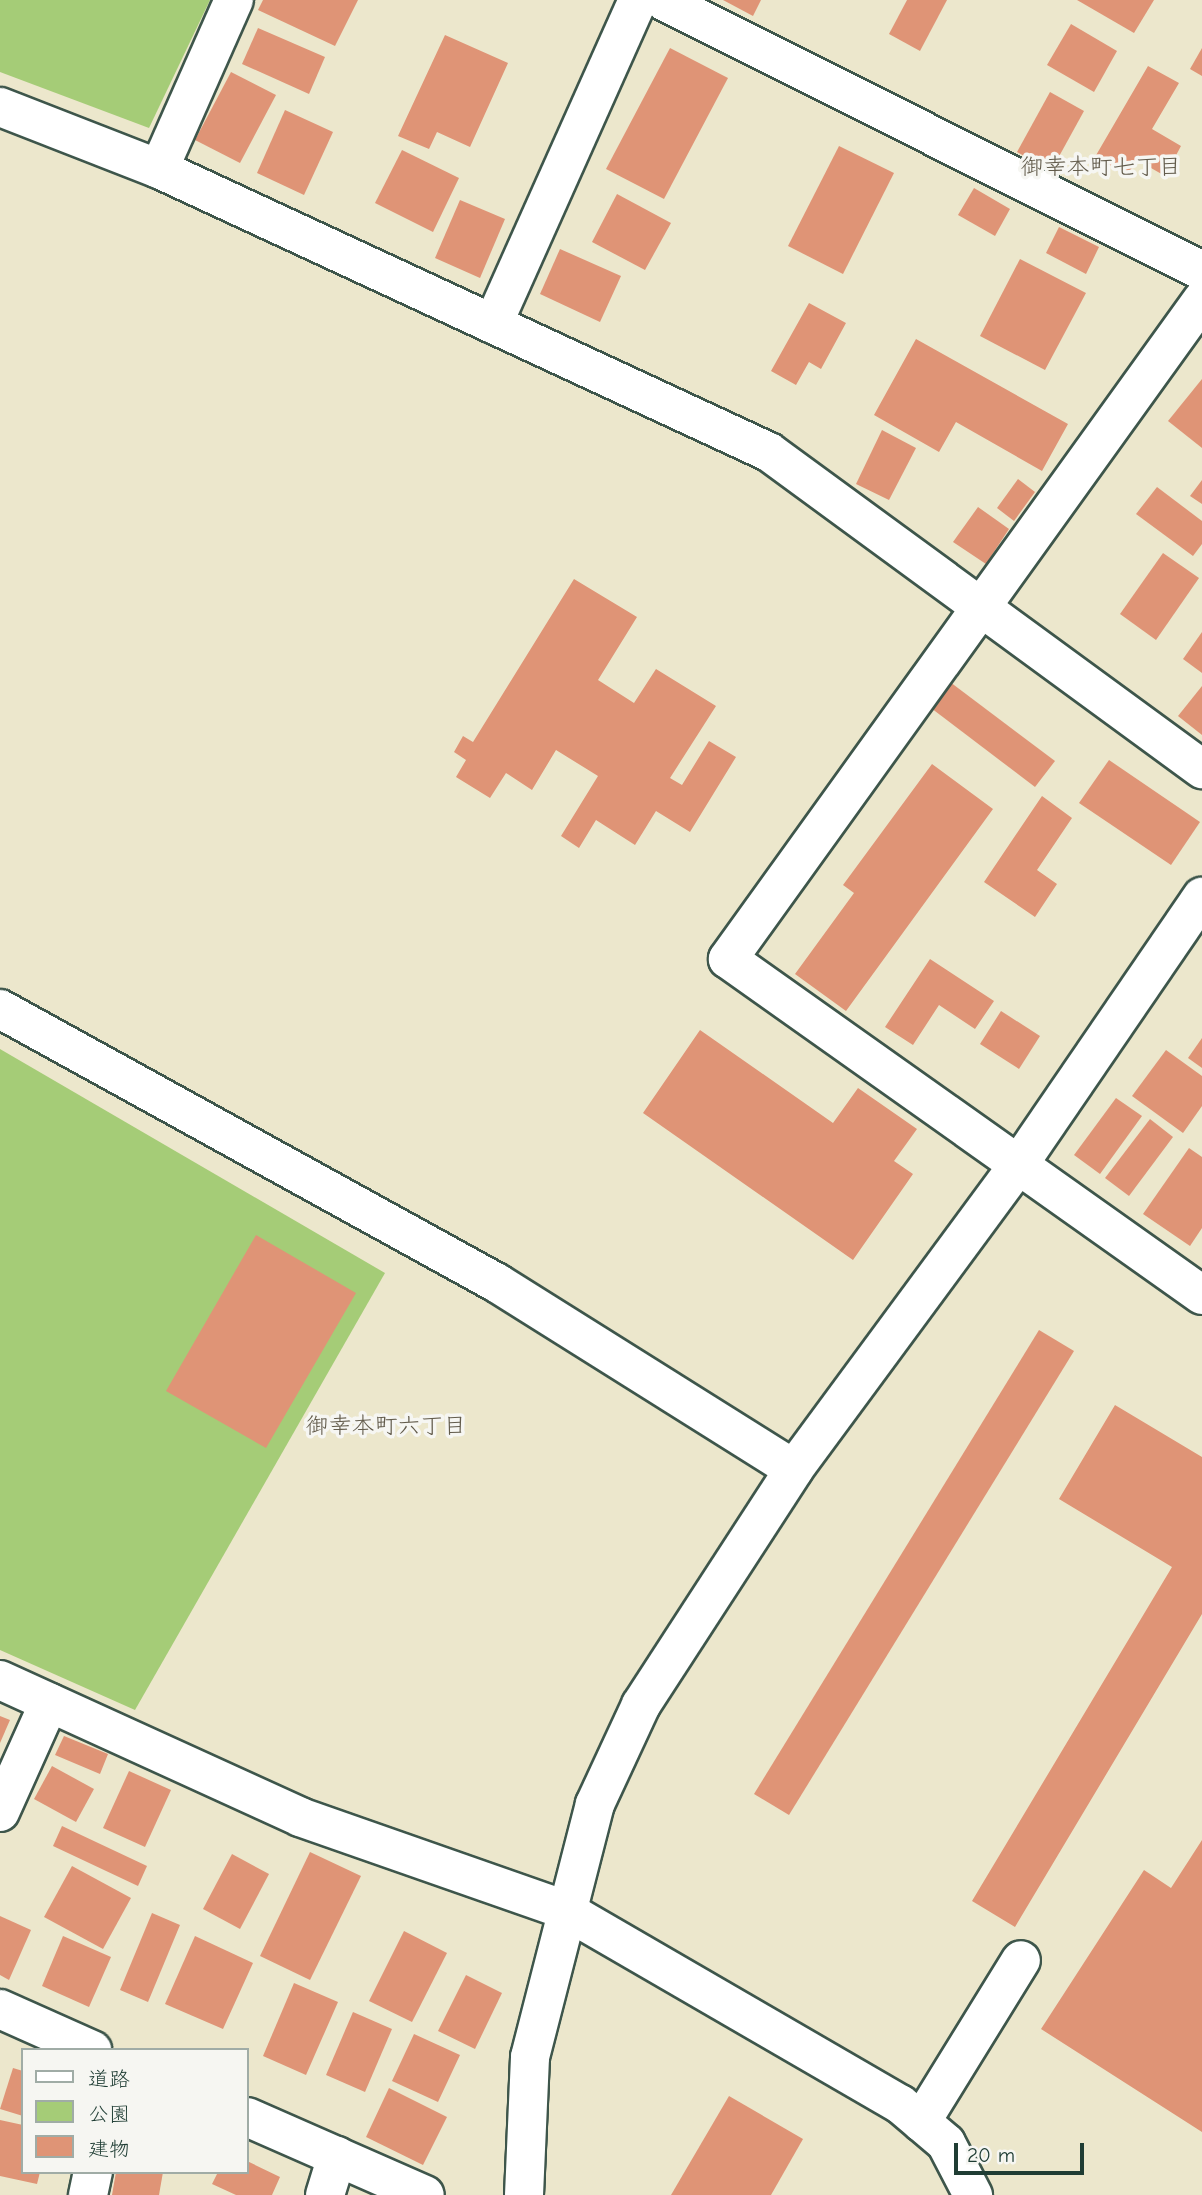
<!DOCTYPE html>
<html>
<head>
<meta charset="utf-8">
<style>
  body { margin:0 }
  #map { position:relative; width:1202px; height:2195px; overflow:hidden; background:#ece7cc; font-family:"Comic Neue","Klee One",sans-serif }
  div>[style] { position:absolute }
  .green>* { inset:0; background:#a5cc77 }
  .building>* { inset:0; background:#df9476 }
  .roads { filter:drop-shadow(2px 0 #3e564b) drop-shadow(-2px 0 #3e564b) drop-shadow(0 2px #3e564b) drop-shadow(0 -2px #3e564b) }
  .minor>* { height:38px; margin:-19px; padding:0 19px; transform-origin:19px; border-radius:19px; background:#fff }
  span { translate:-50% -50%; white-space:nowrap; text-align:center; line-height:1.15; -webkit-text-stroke:7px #f6f6f2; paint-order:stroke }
  .neighbourhood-label { font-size:23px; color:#625b4b }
  .legend { position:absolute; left:21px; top:2048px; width:228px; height:126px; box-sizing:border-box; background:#f6f6f2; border:2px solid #a0aca6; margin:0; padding:9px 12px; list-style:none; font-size:21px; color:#1f3d34 }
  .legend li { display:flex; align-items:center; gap:14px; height:35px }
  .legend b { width:35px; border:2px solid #a0aca6 }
  .scale { position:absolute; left:954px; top:2143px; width:130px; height:32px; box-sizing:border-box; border:4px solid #1f3d34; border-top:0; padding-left:9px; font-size:21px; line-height:24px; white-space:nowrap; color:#1f3d34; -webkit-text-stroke:5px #f6f6f2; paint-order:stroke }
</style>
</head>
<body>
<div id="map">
  <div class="green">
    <div style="clip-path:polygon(0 0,210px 0,149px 128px,0 72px)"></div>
    <div style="clip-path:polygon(0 1049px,385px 1273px,135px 1710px,0 1650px)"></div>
  </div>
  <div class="building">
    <div style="clip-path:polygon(263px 0,358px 0,335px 46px,258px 10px)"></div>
    <div style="clip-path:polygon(723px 0,761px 0,753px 16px)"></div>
    <div style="clip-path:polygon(907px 0,947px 0,920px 51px,889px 34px)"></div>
    <div style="clip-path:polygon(1077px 0,1154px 0,1134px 33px)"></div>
    <div style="clip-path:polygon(1071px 24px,1117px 51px,1094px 92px,1047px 65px)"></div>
    <div style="clip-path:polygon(258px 28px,325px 57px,309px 94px,242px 64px)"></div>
    <div style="clip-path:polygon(445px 35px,508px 63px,470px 147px,437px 132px,429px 149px,398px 136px)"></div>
    <div style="clip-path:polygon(670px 48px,728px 78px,664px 199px,606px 169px)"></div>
    <div style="clip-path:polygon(1202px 48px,1202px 76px,1190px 69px)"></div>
    <div style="clip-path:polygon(1148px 66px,1179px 83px,1152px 129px,1181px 146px,1165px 176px,1137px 160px,1127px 175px,1095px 157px)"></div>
    <div style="clip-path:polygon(231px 72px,276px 95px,240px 163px,195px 140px)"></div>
    <div style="clip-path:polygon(1050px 92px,1084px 111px,1051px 171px,1017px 152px)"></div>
    <div style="clip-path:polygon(285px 110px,333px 132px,304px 195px,257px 173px)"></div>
    <div style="clip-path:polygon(839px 146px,894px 173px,843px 274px,788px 246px)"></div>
    <div style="clip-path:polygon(402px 150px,459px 178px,433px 232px,375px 203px)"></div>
    <div style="clip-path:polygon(974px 188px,1010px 209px,995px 236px,958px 215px)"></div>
    <div style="clip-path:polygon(617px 194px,671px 223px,645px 270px,592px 242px)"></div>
    <div style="clip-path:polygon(460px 200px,505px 219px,480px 278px,435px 258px)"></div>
    <div style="clip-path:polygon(1059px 227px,1099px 247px,1086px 274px,1046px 253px)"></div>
    <div style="clip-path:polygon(560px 249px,621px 276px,600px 322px,540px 294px)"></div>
    <div style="clip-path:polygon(1020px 259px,1086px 293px,1045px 370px,980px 336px)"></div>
    <div style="clip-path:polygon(809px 303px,846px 323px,821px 369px,809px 362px,796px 385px,771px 371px)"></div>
    <div style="clip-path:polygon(916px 339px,1068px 424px,1042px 471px,956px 422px,939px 452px,874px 415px)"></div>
    <div style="clip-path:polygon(1202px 379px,1202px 448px,1168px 421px)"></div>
    <div style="clip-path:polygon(882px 430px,916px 448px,889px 500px,856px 484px)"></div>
    <div style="clip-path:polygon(1018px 479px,1035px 492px,1014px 521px,997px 508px)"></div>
    <div style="clip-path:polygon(1202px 480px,1202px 504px,1190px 496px)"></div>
    <div style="clip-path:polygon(1157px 487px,1202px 521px,1202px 544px,1193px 556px,1136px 514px)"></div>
    <div style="clip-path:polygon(978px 507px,1009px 529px,986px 564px,953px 542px)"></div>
    <div style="clip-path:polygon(1163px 553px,1199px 578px,1156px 640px,1120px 614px)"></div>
    <div style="clip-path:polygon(574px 579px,637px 617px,598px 680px,634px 703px,656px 669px,716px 706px,670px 778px,682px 785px,709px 741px,736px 757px,690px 832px,656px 811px,635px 845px,596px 820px,579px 848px,561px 836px,598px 776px,556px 750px,532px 790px,506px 773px,490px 798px,456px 777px,466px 760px,454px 752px,463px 736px,473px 742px)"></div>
    <div style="clip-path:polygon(1202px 632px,1202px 673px,1183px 659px)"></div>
    <div style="clip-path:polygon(950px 682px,1055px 761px,1035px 787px,931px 708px)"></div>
    <div style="clip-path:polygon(1202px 686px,1202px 735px,1178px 716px)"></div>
    <div style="clip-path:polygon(1109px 760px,1200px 822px,1171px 865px,1079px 803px)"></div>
    <div style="clip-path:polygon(932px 764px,993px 809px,846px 1011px,795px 974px,854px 893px,843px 885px)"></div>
    <div style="clip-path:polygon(1042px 796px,1072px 818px,1037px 870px,1057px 884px,1035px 917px,984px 882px)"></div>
    <div style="clip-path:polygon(930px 959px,994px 1001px,975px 1029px,939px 1005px,913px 1045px,885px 1027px)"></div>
    <div style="clip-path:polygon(1001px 1011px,1040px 1036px,1019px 1069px,980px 1044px)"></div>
    <div style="clip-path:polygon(700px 1030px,833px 1123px,858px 1088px,917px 1129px,894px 1161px,913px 1174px,853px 1260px,643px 1113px)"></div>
    <div style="clip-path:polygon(1202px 1038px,1202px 1068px,1188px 1058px)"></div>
    <div style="clip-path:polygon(1166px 1050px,1202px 1076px,1202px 1106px,1183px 1133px,1132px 1096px)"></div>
    <div style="clip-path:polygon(1116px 1098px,1142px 1116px,1100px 1174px,1074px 1155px)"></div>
    <div style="clip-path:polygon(1150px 1119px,1173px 1137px,1129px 1196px,1105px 1178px)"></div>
    <div style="clip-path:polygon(1189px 1148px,1202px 1157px,1202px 1228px,1190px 1246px,1143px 1214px)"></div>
    <div style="clip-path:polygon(256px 1235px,356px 1293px,266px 1448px,166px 1391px)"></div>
    <div style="clip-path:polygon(1039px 1330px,1074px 1351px,789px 1815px,754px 1794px)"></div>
    <div style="clip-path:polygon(1115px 1405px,1202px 1457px,1202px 1614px,1015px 1927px,972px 1901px,1172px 1567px,1059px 1499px)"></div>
    <div style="clip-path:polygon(0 1716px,10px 1720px,0 1743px)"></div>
    <div style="clip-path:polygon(64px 1736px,108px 1754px,100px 1774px,55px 1755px)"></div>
    <div style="clip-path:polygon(52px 1766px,94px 1789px,76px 1822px,34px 1799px)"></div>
    <div style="clip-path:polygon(129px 1771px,171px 1790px,145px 1847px,103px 1828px)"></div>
    <div style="clip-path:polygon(62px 1826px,147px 1866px,138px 1886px,53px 1846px)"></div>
    <div style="clip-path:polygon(1202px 1840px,1202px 2132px,1041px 2029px,1144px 1870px,1171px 1888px)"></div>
    <div style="clip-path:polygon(310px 1852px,361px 1876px,310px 1980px,260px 1956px)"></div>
    <div style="clip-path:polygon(232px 1854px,269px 1874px,240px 1929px,203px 1909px)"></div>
    <div style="clip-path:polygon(72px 1866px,131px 1898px,103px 1949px,44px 1917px)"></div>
    <div style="clip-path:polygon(152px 1913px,180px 1925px,148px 2002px,120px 1990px)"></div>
    <div style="clip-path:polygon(0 1916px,31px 1930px,9px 1980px,0 1975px)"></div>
    <div style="clip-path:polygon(404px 1931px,447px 1953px,412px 2022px,369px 2001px)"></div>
    <div style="clip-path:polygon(63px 1936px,111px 1957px,89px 2007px,42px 1986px)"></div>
    <div style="clip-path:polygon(195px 1936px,253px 1963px,223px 2029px,165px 2004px)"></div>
    <div style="clip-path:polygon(466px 1975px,502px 1993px,475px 2049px,438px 2031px)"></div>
    <div style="clip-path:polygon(294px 1983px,338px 2002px,306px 2075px,263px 2056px)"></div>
    <div style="clip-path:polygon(353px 2012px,392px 2029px,365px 2092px,326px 2075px)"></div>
    <div style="clip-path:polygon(414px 2034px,460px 2055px,438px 2102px,392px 2081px)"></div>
    <div style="clip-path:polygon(13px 2068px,23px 2071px,23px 2116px,0 2109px)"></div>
    <div style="clip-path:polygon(389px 2088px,447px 2117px,423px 2165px,366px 2137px)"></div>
    <div style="clip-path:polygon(729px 2096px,803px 2139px,771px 2195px,671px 2195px)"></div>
    <div style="clip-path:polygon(0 2120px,23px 2125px,23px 2172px,40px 2172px,37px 2184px,0 2176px)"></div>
    <div style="clip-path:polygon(247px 2161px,280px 2177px,272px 2195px,236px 2195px,212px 2184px,218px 2172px,247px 2172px)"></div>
    <div style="clip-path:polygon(116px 2172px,163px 2172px,159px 2195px,112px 2195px)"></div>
  </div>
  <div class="roads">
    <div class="minor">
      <div style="left:662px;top:0;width:604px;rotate:26.65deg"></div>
      <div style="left:0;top:107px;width:171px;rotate:21.3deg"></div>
      <div style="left:159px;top:169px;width:672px;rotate:24.89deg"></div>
      <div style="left:769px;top:452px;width:537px;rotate:36.21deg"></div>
      <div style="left:159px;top:169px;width:185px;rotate:-66.1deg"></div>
      <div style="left:1202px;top:300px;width:812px;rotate:125.73deg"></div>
      <div style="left:728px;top:959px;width:581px;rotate:35.33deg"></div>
      <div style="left:493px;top:324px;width:355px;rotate:-65.9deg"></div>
      <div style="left:0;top:1009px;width:568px;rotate:28.87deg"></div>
      <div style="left:497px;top:1283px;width:350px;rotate:32.1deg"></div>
      <div style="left:0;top:1680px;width:330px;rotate:24.5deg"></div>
      <div style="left:300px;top:1817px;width:281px;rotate:19.3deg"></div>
      <div style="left:565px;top:1910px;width:387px;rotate:30.1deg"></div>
      <div style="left:900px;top:2104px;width:60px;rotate:40.3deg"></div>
      <div style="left:946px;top:2143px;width:59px;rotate:62.6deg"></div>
      <div style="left:0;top:1812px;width:120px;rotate:-65.8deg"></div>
      <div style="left:0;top:2009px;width:101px;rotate:24deg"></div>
      <div style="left:247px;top:2117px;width:194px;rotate:23.7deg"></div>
      <div style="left:921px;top:2122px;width:190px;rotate:-58.3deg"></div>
      <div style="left:88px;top:2195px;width:24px;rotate:-78deg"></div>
      <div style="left:325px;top:2195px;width:41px;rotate:-72.9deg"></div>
      <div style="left:524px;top:2195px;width:138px;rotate:-87.5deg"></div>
      <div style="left:530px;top:2057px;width:261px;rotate:-75.6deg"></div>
      <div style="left:595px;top:1804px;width:109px;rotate:-65.1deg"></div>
      <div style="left:641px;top:1705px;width:281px;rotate:-57deg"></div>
      <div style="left:794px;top:1469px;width:379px;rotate:-53.6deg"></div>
      <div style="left:1019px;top:1164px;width:324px;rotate:-55.6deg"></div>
    </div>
  </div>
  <div class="neighbourhood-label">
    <span style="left:1101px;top:167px">御幸本町七丁目</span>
    <span style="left:386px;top:1426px">御幸本町六丁目</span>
  </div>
  <ul class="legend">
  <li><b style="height:9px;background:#fff"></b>道路</li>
  <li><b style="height:19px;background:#a5cc77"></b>公園</li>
  <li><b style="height:19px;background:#df9476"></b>建物</li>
  </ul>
  <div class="scale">20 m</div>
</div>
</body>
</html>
